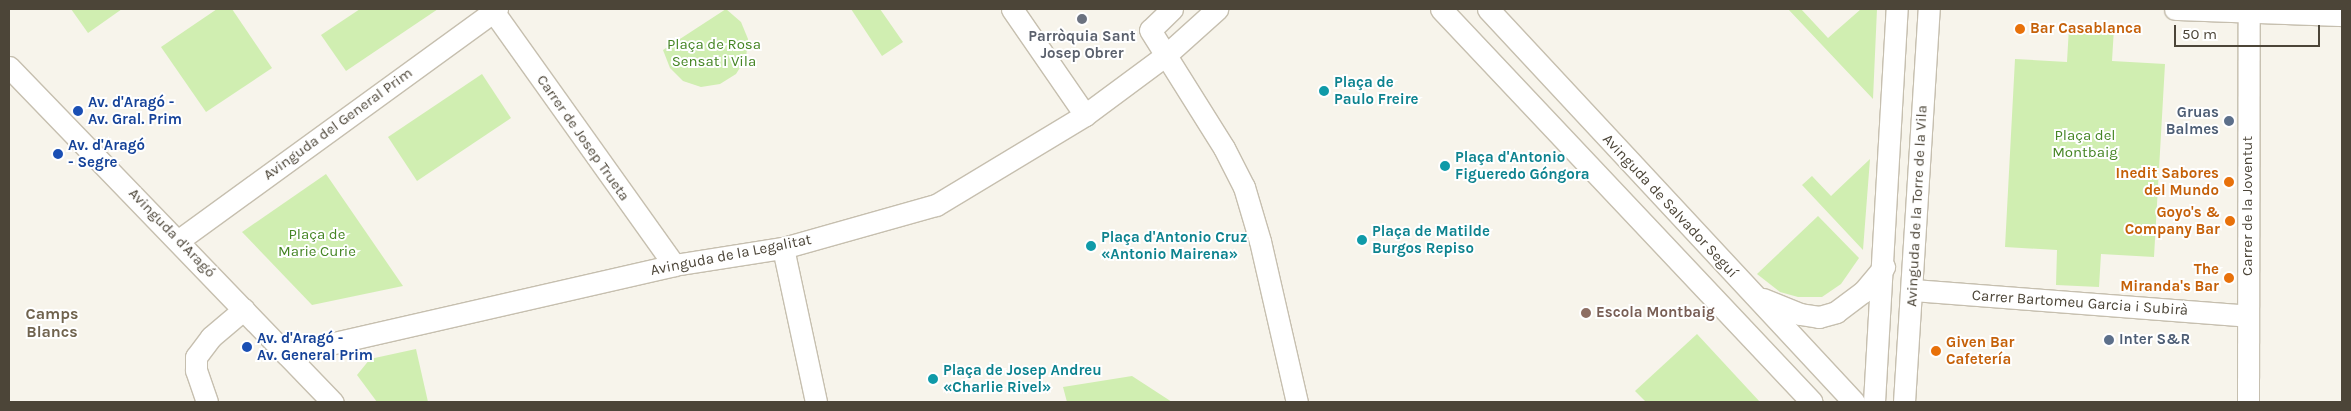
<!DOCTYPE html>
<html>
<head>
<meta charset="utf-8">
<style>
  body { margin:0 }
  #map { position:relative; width:2351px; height:411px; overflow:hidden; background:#f7f4eb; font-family:Karla,sans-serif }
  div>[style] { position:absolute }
  .green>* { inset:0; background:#d0eeb1 }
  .roads { filter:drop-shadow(1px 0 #c6bfaf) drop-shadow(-1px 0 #c6bfaf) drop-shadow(0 1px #c6bfaf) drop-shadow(0 -1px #c6bfaf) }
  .street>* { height:21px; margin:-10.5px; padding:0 10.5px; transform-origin:10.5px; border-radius:10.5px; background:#fff }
  .dots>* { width:14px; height:14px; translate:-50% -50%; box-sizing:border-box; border:2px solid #fff; border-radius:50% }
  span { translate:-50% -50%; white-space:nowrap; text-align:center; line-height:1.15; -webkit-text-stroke:4px #fff; paint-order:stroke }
  .food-label { font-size:15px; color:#c56008; font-weight:700 }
  .left { translate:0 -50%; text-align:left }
  .right { translate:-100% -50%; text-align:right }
  .worship-label { font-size:15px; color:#5b616d; font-weight:700 }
  .park-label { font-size:15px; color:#458524 }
  .culture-label { font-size:15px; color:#0d838f; font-weight:700 }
  .transit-label { font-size:15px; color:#164399; font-weight:700 }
  .service-label { font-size:15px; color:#4e5e75; font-weight:700 }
  .street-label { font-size:15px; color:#4c4538 }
  .education-label { font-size:15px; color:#785e54; font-weight:700 }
  .neighbourhood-label { font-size:16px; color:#70634e; font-weight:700 }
  .frame { position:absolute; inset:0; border:10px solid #4c4538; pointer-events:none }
  .scale { position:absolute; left:2174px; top:25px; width:146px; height:22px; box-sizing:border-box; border:2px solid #4c4538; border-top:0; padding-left:6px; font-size:15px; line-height:18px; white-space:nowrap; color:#4c4538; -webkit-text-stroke:4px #fff; paint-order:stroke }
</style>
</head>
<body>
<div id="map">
  <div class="green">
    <div style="clip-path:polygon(71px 9px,122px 9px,88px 33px)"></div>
    <div style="clip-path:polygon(217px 9px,232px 9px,272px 68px,206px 112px,161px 47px)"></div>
    <div style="clip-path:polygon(360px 9px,438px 9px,346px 71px,321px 35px)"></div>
    <div style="clip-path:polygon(726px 9px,741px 22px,748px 39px,746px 58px,736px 74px,720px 84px,701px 87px,683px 81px,670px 68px,663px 50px)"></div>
    <div style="clip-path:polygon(851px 9px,880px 9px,903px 42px,882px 56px)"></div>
    <div style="clip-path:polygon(1788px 9px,1801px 9px,1828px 38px,1861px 9px,1877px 9px,1873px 99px)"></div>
    <div style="clip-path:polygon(2069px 27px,2114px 28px,2112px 61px,2165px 64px,2154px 257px,2101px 254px,2099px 287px,2056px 285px,2057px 250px,2005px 247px,2015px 59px,2067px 62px)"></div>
    <div style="clip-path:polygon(482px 74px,511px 118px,417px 181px,388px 137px)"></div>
    <div style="clip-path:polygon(1870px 159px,1863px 250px,1802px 185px,1812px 176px,1831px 196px)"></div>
    <div style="clip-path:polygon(326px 174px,403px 286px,312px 305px,242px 232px)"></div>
    <div style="clip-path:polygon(1818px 216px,1859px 258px,1841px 284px,1822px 297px,1798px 297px,1780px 292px,1757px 274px)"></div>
    <div style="clip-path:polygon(1697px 334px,1760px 402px,1646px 402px,1635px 391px)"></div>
    <div style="clip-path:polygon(416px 349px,428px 402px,377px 402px,357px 375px,370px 359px)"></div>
    <div style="clip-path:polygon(1132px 376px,1172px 402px,1067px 402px,1063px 387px)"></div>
  </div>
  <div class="roads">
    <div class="street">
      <div style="left:1012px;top:9px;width:129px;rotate:55.4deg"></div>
      <div style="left:1172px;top:9px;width:30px;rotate:136deg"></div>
      <div style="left:1150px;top:30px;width:139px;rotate:57.9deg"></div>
      <div style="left:1224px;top:148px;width:44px;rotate:62.9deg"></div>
      <div style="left:1244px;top:187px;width:56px;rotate:73.5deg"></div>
      <div style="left:1260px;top:241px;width:165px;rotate:77.1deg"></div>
      <div style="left:1441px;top:9px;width:540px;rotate:46.65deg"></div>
      <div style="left:1488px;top:9px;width:537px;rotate:47.04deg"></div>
      <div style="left:2175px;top:9px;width:167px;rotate:2.1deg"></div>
      <div style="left:493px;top:11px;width:312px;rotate:54.5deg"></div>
      <div style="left:9px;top:67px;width:466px;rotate:46deg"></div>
      <div style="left:179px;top:240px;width:393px;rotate:-36deg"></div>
      <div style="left:783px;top:248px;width:157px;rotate:77.9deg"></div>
      <div style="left:1913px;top:290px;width:336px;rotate:4.4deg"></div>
      <div style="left:1763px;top:299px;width:40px;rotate:22deg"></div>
      <div style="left:1800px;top:314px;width:19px;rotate:9deg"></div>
      <div style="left:1819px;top:317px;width:18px;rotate:-16deg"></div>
      <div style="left:1836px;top:312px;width:34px;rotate:-37deg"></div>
      <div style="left:1863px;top:292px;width:33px;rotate:-50deg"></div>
      <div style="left:286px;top:354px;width:398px;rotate:-12.9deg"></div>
      <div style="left:674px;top:265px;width:110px;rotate:-8.9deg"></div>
      <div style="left:783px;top:248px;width:159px;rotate:-15.7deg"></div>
      <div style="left:936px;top:205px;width:174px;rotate:-31.1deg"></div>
      <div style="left:1085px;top:115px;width:101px;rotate:-36.5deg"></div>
      <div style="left:1166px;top:55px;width:69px;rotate:-42deg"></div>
      <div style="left:207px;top:402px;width:34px;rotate:-109deg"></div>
      <div style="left:196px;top:370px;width:13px;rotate:-90deg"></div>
      <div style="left:196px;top:357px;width:25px;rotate:-53deg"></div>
      <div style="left:211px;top:337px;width:43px;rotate:-40.3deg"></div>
      <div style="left:1874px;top:402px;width:394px;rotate:-86.7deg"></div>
      <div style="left:1904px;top:402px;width:394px;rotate:-86.4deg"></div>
      <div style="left:2248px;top:402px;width:393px;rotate:-89.9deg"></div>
    </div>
  </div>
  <div class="dots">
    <div style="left:1082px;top:19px;background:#6b7280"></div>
    <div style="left:2020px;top:29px;background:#e8710a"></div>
    <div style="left:1324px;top:91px;background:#0f9aa8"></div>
    <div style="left:78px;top:111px;background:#1a4fb4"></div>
    <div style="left:2229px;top:121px;background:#5c6f8a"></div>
    <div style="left:58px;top:154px;background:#1a4fb4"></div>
    <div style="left:1445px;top:166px;background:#0f9aa8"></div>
    <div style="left:2229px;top:182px;background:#e8710a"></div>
    <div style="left:2230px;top:221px;background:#e8710a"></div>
    <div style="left:1362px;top:240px;background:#0f9aa8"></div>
    <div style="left:1091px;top:246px;background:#0f9aa8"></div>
    <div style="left:2229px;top:278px;background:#e8710a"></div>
    <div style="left:1586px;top:313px;background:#8d6e63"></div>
    <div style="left:2109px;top:340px;background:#5c6f8a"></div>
    <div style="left:247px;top:347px;background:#1a4fb4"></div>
    <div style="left:1936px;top:351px;background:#e8710a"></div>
    <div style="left:933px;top:379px;background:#0f9aa8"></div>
  </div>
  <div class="food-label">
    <span class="left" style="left:2030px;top:29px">Bar Casablanca</span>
    <span class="right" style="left:2219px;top:182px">Inedit Sabores<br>del Mundo</span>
    <span class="right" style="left:2220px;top:221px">Goyo's &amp;<br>Company Bar</span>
    <span class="right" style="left:2219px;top:278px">The<br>Miranda's Bar</span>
    <span class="left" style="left:1946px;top:351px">Given Bar<br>Cafetería</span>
  </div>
  <div class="worship-label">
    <span style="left:1082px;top:45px">Parròquia Sant<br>Josep Obrer</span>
  </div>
  <div class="park-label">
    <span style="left:714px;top:53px">Plaça de Rosa<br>Sensat i Vila</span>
    <span style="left:2085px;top:144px">Plaça del<br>Montbaig</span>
    <span style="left:317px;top:243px">Plaça de<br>Marie Curie</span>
  </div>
  <div class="culture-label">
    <span class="left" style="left:1334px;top:91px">Plaça de<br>Paulo Freire</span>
    <span class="left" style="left:1455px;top:166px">Plaça d'Antonio<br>Figueredo Góngora</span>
    <span class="left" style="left:1372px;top:240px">Plaça de Matilde<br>Burgos Repiso</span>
    <span class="left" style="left:1101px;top:246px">Plaça d'Antonio Cruz<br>«Antonio Mairena»</span>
    <span class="left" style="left:943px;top:379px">Plaça de Josep Andreu<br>«Charlie Rivel»</span>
  </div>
  <div class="transit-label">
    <span class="left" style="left:88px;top:111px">Av. d'Aragó -<br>Av. Gral. Prim</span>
    <span class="left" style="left:68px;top:154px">Av. d'Aragó<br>- Segre</span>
    <span class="left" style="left:257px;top:347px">Av. d'Aragó -<br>Av. General Prim</span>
  </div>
  <div class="service-label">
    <span class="right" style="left:2219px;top:121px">Gruas<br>Balmes</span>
    <span class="left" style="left:2119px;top:340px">Inter S&amp;R</span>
  </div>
  <div class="street-label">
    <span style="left:338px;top:124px;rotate:-36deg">Avinguda del General Prim</span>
    <span style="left:583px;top:138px;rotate:55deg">Carrer de Josep Trueta</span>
    <span style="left:1670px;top:206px;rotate:47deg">Avinguda de Salvador Seguí</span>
    <span style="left:1917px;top:206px;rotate:-87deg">Avinguda de la Torre de la Vila</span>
    <span style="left:2248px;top:206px;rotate:-90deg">Carrer de la Joventut</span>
    <span style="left:172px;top:233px;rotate:46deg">Avinguda d'Aragó</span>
    <span style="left:731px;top:255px;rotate:-11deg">Avinguda de la Legalitat</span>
    <span style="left:2080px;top:303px;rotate:4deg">Carrer Bartomeu Garcia i Subirà</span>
  </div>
  <div class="education-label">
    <span class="left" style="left:1596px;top:313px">Escola Montbaig</span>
  </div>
  <div class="neighbourhood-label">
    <span style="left:52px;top:323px">Camps<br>Blancs</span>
  </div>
  <div class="frame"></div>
  <div class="scale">50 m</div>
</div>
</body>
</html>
